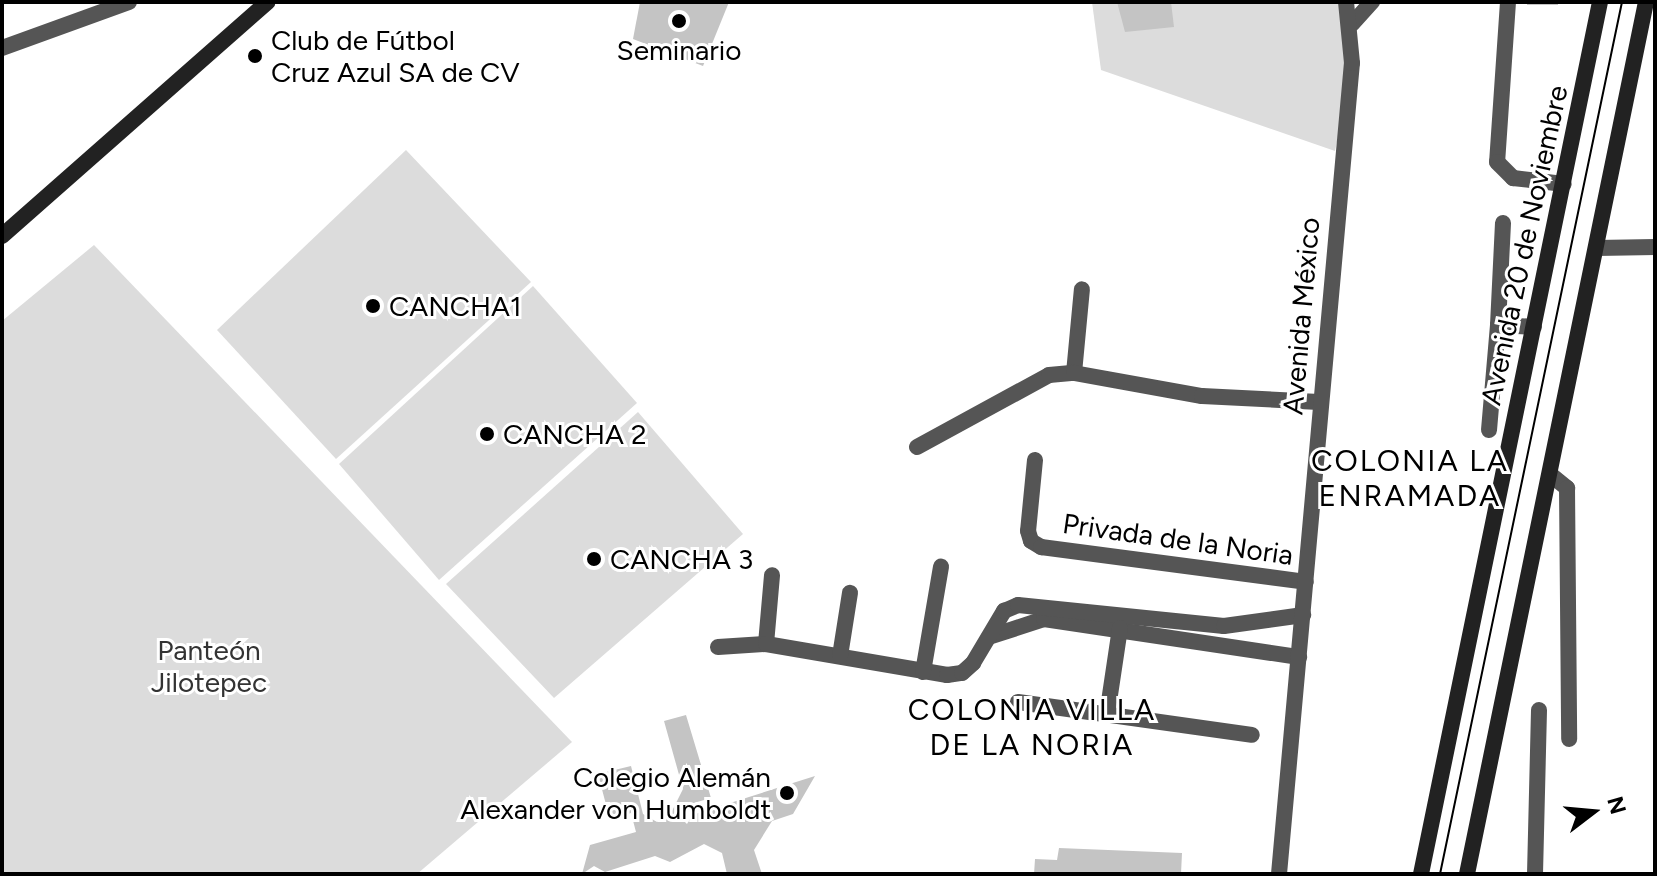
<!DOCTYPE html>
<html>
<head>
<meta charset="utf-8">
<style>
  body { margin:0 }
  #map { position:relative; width:1657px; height:876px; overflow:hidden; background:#fff; font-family:Figtree,sans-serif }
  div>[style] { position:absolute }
  .green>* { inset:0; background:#dcdcdc }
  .building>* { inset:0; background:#c4c4c4 }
  .minor>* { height:16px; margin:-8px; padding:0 8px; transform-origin:8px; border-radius:8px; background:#555 }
  .secondary>* { height:16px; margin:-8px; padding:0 8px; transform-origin:8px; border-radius:8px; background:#222 }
  .tram>* { height:2px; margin:-1px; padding:0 1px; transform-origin:1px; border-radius:1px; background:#000 }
  .dots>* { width:22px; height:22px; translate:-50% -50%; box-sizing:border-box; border:4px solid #fff; border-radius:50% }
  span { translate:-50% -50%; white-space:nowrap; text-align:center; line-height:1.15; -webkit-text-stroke:6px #fff; paint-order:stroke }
  .poi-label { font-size:28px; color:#000 }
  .left { translate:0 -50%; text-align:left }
  .right { translate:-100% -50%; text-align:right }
  .street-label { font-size:28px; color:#000 }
  .park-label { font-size:28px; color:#333 }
  .neighbourhood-label { font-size:30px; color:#000; letter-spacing:2px }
  .frame { position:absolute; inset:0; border:4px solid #000; pointer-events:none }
  .north { position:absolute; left:1553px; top:772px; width:80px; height:80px; -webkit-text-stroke:6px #fff; paint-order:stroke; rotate:74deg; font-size:22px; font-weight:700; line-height:32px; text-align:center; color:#000 }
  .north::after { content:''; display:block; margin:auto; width:28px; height:36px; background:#000; clip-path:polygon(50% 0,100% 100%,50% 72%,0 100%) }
</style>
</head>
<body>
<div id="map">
  <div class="green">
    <div style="clip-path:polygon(1092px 2px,1346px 2px,1354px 62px,1335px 151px,1101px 70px)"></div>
    <div style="clip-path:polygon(406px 150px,531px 282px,336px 459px,217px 330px)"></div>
    <div style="clip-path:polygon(94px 245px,572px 742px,417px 874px,2px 874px,2px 321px)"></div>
    <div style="clip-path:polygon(533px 286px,637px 403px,439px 580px,339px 464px)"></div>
    <div style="clip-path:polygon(638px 412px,743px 534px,554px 698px,446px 584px)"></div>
  </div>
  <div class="building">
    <div style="clip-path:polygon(640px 2px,729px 2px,703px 66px,633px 39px)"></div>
    <div style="clip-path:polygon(1117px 2px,1171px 2px,1174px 27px,1125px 32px)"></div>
    <div style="clip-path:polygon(1527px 2px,1558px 2px,1558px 5px,1527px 5px)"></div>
    <div style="clip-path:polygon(686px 715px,711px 798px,687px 805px,680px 817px,687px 824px,692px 815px,815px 776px,793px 814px,772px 821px,754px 850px,762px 874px,727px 874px,722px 853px,704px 844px,670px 862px,655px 856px,605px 872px,594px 866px,582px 874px,590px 845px,636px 832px,631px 813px,610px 820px,598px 774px,631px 766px,643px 814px,657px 822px,669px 817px,683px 789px,664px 721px)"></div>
    <div style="clip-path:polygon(1059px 848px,1182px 853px,1181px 874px,1034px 874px,1035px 859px,1057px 860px)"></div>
  </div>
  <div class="minor">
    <div style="left:1508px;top:2px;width:160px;rotate:93.9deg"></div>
    <div style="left:1497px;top:162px;width:23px;rotate:45deg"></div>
    <div style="left:1513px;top:178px;width:51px;rotate:6.7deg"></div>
    <div style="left:1352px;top:24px;width:30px;rotate:-48deg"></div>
    <div style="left:2px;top:48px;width:135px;rotate:-19.9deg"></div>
    <div style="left:1503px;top:223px;width:102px;rotate:92.8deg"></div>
    <div style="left:1498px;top:325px;width:36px;rotate:3deg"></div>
    <div style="left:1597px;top:248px;width:58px;rotate:-1deg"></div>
    <div style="left:1074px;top:373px;width:84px;rotate:-84.6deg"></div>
    <div style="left:1489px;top:430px;width:105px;rotate:-85.1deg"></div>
    <div style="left:917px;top:447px;width:150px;rotate:-28.6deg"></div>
    <div style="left:1049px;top:375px;width:25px;rotate:-5deg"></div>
    <div style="left:1074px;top:373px;width:130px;rotate:10.2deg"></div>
    <div style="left:1202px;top:396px;width:117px;rotate:2.9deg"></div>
    <div style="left:1035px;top:460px;width:71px;rotate:95.6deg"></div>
    <div style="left:1028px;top:531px;width:10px;rotate:73deg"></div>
    <div style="left:1031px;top:541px;width:12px;rotate:31deg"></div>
    <div style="left:1041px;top:547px;width:267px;rotate:7.5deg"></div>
    <div style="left:1551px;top:475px;width:21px;rotate:39deg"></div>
    <div style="left:1567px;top:488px;width:251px;rotate:89.5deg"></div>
    <div style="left:992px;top:636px;width:55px;rotate:-18.1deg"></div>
    <div style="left:1044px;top:619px;width:258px;rotate:8.5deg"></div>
    <div style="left:766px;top:644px;width:69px;rotate:-85deg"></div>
    <div style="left:718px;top:647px;width:48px;rotate:-3.6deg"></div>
    <div style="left:766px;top:644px;width:184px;rotate:9.7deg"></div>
    <div style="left:947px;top:675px;width:15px;rotate:-8deg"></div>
    <div style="left:962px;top:673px;width:15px;rotate:-42deg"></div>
    <div style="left:973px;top:663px;width:61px;rotate:-59.2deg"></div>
    <div style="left:1004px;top:611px;width:15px;rotate:-23deg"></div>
    <div style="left:1018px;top:605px;width:207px;rotate:5.8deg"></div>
    <div style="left:1224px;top:626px;width:80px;rotate:-7.9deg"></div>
    <div style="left:840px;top:656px;width:64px;rotate:-81deg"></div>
    <div style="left:923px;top:672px;width:107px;rotate:-80.3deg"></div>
    <div style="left:1018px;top:702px;width:236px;rotate:8deg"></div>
    <div style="left:1107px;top:715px;width:88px;rotate:-81.5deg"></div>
    <div style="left:1279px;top:874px;width:814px;rotate:-84.86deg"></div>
    <div style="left:1352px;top:63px;width:61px;rotate:-95.6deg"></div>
    <div style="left:1535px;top:874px;width:164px;rotate:-88.6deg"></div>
  </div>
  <div class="secondary">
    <div style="left:2px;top:236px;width:354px;rotate:-41.4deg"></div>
    <div style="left:1421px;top:874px;width:890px;rotate:-78.4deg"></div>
    <div style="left:1467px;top:874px;width:890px;rotate:-78.4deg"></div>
  </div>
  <div class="tram">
    <div style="left:1440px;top:874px;width:891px;rotate:-78.21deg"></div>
  </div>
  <div class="dots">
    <div style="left:679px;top:21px;background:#000"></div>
    <div style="left:255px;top:56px;background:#000"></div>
    <div style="left:373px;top:306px;background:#000"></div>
    <div style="left:487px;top:434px;background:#000"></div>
    <div style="left:594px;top:559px;background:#000"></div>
    <div style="left:787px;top:793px;background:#000"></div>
  </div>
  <div class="poi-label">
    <span class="left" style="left:271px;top:56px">Club de Fútbol<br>Cruz Azul SA de CV</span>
    <span style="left:679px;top:50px">Seminario</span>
    <span class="left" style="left:389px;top:306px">CANCHA1</span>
    <span class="left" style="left:503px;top:434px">CANCHA 2</span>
    <span class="left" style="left:610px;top:559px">CANCHA 3</span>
    <span class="right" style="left:771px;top:793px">Colegio Alemán<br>Alexander von Humboldt</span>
  </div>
  <div class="street-label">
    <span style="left:1524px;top:245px;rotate:-78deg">Avenida 20 de Noviembre</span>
    <span style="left:1301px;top:316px;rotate:-85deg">Avenida México</span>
    <span style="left:1178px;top:539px;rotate:8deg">Privada de la Noria</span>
  </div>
  <div class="park-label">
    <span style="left:209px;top:666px">Panteón<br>Jilotepec</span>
  </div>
  <div class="neighbourhood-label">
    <span style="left:1410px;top:478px">COLONIA LA<br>ENRAMADA</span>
    <span style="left:1032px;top:727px">COLONIA VILLA<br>DE LA NORIA</span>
  </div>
  <div class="frame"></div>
  <div class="north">N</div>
</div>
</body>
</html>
